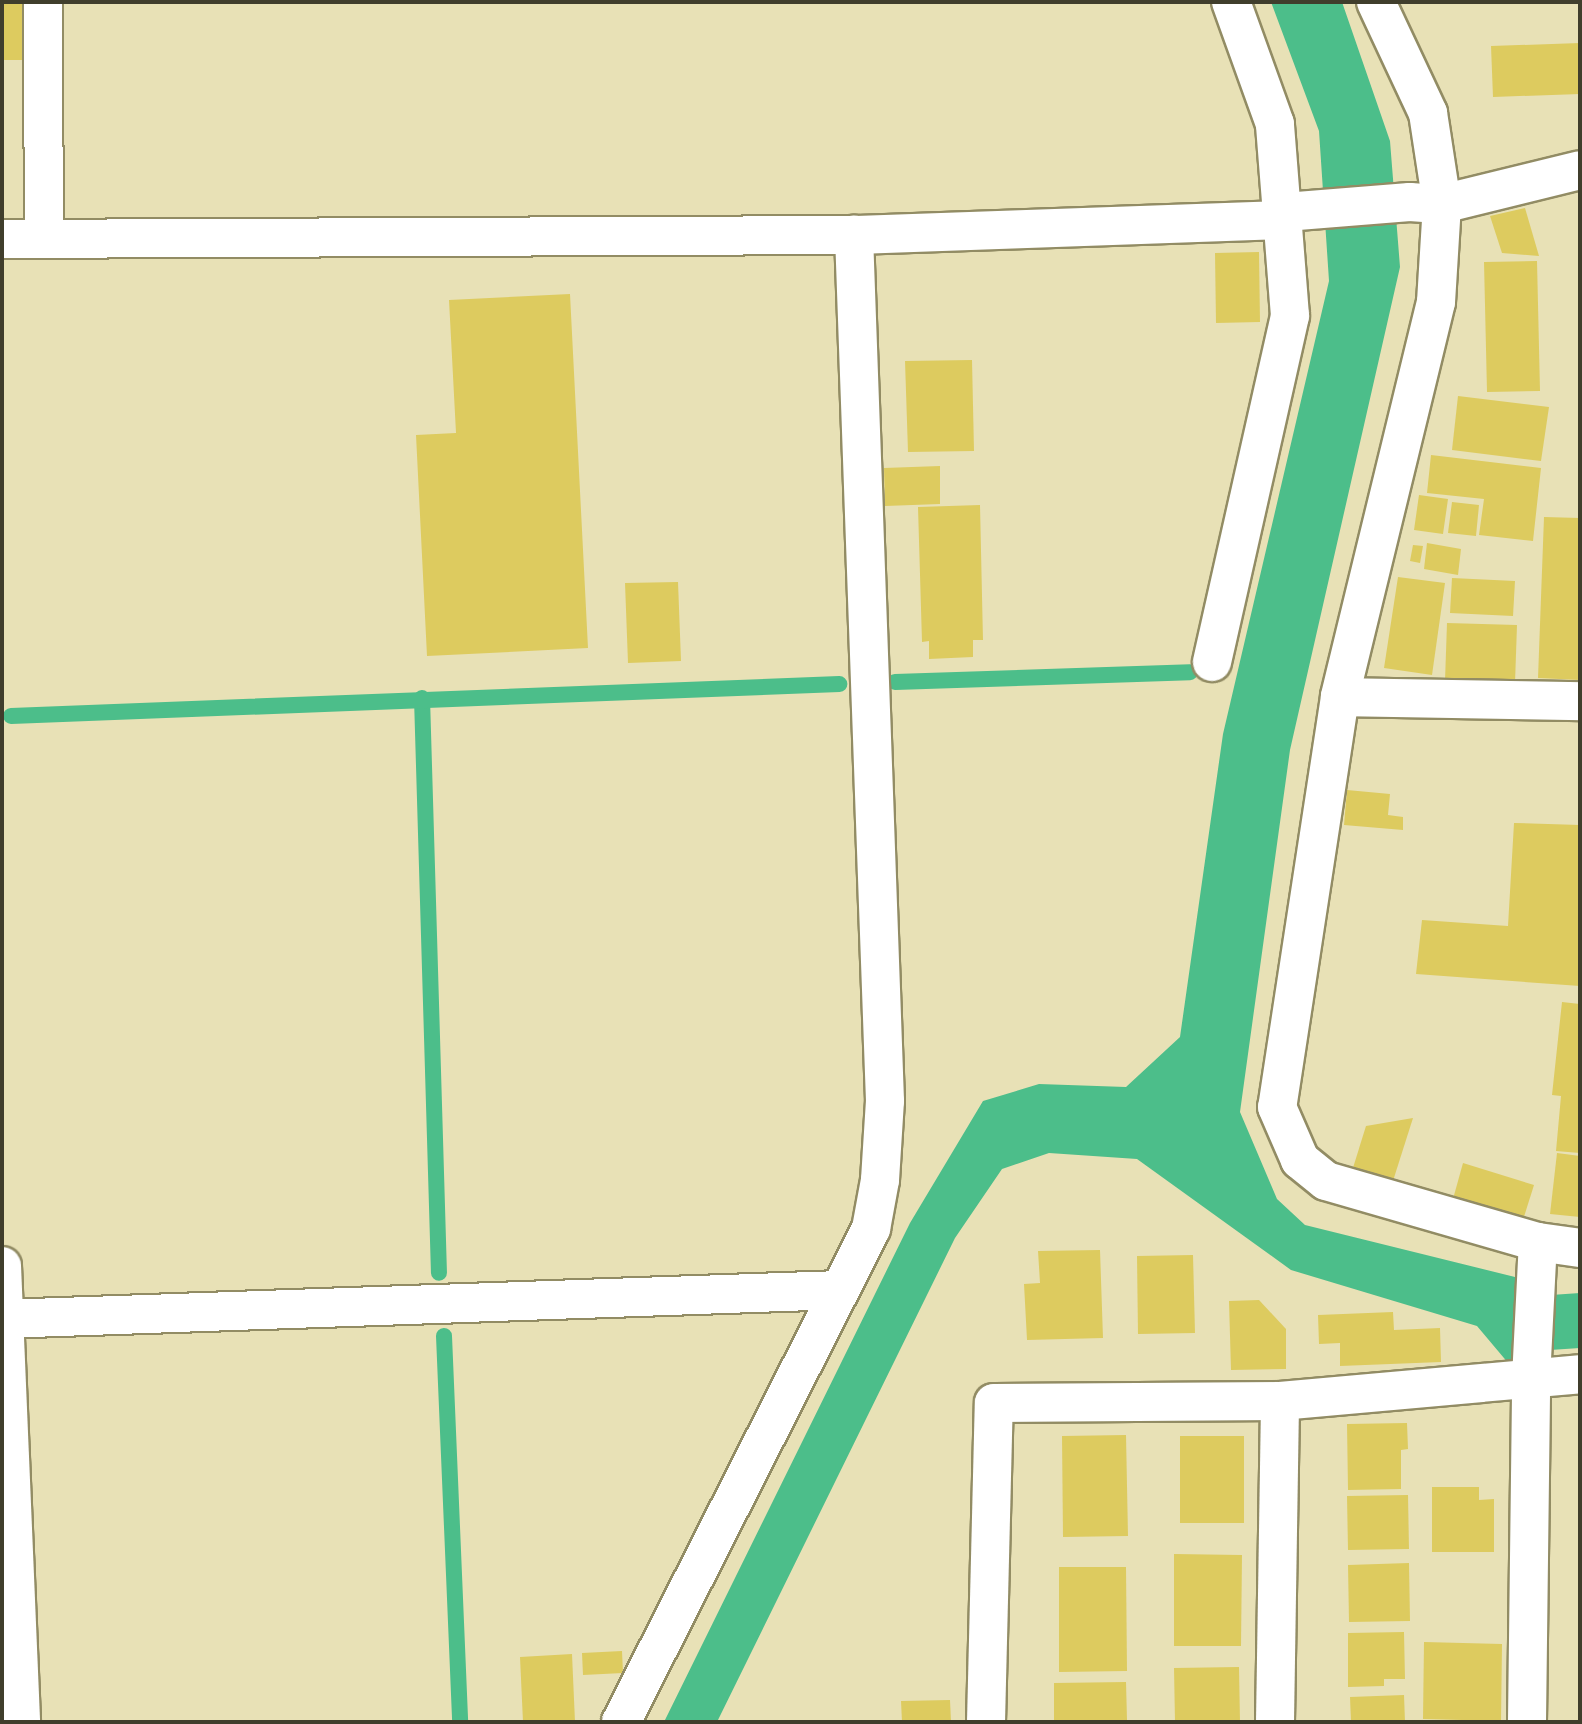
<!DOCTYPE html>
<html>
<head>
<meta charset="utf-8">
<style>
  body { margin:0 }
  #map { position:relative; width:1582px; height:1724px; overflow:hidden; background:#e8e1b6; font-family:Figtree,sans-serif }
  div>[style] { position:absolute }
  .water>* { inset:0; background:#4cbe8a }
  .stream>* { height:16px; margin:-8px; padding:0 8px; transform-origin:8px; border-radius:8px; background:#4cbe8a }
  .building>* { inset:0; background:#ddcb5f }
  .roads { filter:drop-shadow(2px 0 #928c64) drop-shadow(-2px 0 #928c64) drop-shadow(0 2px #928c64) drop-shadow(0 -2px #928c64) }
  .street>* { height:38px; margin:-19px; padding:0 19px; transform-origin:19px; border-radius:19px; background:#fff }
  span { translate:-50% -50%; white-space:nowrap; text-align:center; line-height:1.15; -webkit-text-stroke:6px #fff; paint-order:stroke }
  .frame { position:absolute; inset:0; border:4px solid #403e2c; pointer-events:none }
</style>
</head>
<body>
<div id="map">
  <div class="water">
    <div style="clip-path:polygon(1271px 2px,1342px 2px,1390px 141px,1400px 267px,1290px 750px,1240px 1112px,1277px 1199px,1305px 1225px,1515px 1277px,1551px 1295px,1580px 1293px,1580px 1348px,1550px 1350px,1509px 1364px,1477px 1326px,1291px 1270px,1137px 1159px,1049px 1153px,1002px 1169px,955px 1238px,717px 1722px,664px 1722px,910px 1223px,983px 1101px,1039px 1084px,1126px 1087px,1180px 1037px,1223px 734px,1329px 281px,1319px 131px)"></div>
  </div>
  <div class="stream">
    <div style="left:895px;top:682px;width:295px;rotate:-1.9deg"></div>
    <div style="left:422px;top:698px;width:575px;rotate:88.31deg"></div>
    <div style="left:11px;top:716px;width:829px;rotate:-2.21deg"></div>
    <div style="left:444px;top:1336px;width:386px;rotate:87.6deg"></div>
  </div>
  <div class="building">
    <div style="clip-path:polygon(2px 2px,30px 2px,30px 60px,2px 60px)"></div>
    <div style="clip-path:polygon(1580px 43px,1580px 94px,1493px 97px,1491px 46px)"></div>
    <div style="clip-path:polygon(1525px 208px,1539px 256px,1502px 253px,1490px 216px)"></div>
    <div style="clip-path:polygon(1259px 252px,1260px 322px,1216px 323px,1215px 253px)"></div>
    <div style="clip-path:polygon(1537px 261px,1540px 391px,1487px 392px,1484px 262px)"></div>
    <div style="clip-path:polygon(570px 294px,588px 648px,427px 656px,416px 435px,456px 433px,449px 300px)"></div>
    <div style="clip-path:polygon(972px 360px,974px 451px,908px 452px,905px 361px)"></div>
    <div style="clip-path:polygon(1458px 396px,1549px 407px,1541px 461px,1452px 450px)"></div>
    <div style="clip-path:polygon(1431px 455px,1541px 468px,1533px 541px,1479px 535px,1484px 499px,1427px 493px)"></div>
    <div style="clip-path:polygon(940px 466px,940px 504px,885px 506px,884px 468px)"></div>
    <div style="clip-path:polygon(1419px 495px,1448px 499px,1443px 534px,1414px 530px)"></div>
    <div style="clip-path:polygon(1452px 502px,1479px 505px,1476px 536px,1448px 533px)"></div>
    <div style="clip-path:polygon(980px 505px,983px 640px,973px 640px,973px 657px,929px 659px,929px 641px,922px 642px,918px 507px)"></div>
    <div style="clip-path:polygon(1544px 517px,1580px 518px,1580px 680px,1538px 678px)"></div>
    <div style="clip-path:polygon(1427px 543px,1461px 549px,1458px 575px,1424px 569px)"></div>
    <div style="clip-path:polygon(1413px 545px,1423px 546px,1420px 563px,1410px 561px)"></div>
    <div style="clip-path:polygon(1398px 577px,1445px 583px,1432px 675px,1384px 668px)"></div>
    <div style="clip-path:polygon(1452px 578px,1515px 581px,1513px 616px,1450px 613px)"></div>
    <div style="clip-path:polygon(678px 582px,681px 661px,628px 663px,625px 583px)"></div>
    <div style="clip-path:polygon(1447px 623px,1517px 625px,1515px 683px,1445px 681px)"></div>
    <div style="clip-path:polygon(1347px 790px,1390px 794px,1388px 815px,1403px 817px,1403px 830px,1344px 825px)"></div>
    <div style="clip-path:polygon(1514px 823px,1580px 825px,1580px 986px,1416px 974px,1422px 920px,1508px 926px)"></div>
    <div style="clip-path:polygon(1562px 1002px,1580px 1004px,1580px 1153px,1556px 1151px,1561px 1096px,1552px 1095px)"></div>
    <div style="clip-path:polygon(1413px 1118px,1392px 1184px,1352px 1171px,1366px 1126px)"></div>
    <div style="clip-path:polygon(1557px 1153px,1580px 1156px,1580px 1217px,1550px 1214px)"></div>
    <div style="clip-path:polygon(1463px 1163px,1534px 1185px,1523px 1220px,1453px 1199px)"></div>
    <div style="clip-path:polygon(1100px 1250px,1103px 1338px,1027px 1340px,1024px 1284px,1040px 1283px,1038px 1251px)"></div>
    <div style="clip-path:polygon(1193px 1255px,1195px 1333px,1138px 1334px,1137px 1256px)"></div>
    <div style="clip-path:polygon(1259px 1300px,1286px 1329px,1286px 1369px,1231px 1370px,1229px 1301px)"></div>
    <div style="clip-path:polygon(1393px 1312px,1394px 1330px,1440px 1328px,1441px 1362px,1340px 1366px,1340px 1343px,1319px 1344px,1318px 1315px)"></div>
    <div style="clip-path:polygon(1407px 1423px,1408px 1449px,1401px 1450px,1401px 1489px,1348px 1490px,1347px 1424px)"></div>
    <div style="clip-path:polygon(1126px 1435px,1128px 1536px,1063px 1537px,1062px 1436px)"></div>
    <div style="clip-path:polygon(1180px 1436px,1244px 1436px,1244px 1523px,1180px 1523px)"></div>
    <div style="clip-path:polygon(1432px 1487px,1479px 1487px,1479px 1500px,1494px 1499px,1494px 1552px,1432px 1552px)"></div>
    <div style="clip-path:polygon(1408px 1495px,1409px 1549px,1348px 1550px,1347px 1496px)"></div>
    <div style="clip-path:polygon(1174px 1554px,1242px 1555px,1241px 1646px,1174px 1646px)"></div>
    <div style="clip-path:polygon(1409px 1563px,1410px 1621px,1349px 1622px,1348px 1565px)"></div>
    <div style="clip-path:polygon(1059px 1567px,1126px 1567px,1127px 1671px,1059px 1672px)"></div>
    <div style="clip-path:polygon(1404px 1632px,1405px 1679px,1384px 1679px,1384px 1686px,1348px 1687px,1348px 1633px)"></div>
    <div style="clip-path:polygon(1424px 1642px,1502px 1644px,1501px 1721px,1423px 1719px)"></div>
    <div style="clip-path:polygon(622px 1651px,623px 1673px,583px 1675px,582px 1653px)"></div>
    <div style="clip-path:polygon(572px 1654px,575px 1722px,523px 1722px,520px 1657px)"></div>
    <div style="clip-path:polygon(1239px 1667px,1240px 1722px,1175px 1722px,1174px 1668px)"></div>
    <div style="clip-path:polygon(1126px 1682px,1127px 1720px,1054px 1722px,1054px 1683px)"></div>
    <div style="clip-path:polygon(1404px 1695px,1405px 1722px,1351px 1722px,1350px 1697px)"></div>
    <div style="clip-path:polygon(950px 1700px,951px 1722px,902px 1722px,901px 1701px)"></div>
  </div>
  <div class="roads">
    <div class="street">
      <div style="left:43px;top:2px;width:237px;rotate:89.8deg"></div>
      <div style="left:1376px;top:2px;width:123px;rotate:64.9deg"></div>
      <div style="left:1428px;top:113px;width:92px;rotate:81.3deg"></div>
      <div style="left:1442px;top:204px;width:98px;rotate:93.5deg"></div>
      <div style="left:1436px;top:302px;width:406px;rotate:103.7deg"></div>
      <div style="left:1340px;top:697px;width:415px;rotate:98.7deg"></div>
      <div style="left:1277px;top:1107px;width:58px;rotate:66.5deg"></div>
      <div style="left:1300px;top:1160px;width:33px;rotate:39deg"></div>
      <div style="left:1326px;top:1181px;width:221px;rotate:16.1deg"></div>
      <div style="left:1538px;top:1242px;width:42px;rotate:8.1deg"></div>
      <div style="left:1285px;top:212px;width:125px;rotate:-4.6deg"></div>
      <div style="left:1410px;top:202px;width:32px;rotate:4deg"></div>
      <div style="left:1442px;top:204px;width:142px;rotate:-13.8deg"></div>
      <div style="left:2px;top:239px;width:852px;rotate:-0.27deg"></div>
      <div style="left:854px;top:235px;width:431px;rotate:-2deg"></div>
      <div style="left:1212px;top:662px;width:355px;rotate:-77.3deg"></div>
      <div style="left:1290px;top:316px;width:193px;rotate:-94.5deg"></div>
      <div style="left:1275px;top:124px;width:130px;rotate:-109.8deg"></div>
      <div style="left:1340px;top:697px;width:240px;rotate:1deg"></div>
      <div style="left:2px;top:1266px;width:456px;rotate:87.6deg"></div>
      <div style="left:2px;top:1319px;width:838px;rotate:-1.98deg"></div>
      <div style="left:621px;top:1722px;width:553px;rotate:-63.11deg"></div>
      <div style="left:871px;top:1229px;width:50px;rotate:-79.6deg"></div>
      <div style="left:880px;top:1180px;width:79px;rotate:-86.4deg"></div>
      <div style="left:885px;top:1101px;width:867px;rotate:-92.05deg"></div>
      <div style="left:986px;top:1722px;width:319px;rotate:-88.6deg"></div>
      <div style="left:994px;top:1403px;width:286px;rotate:-0.4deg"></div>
      <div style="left:1280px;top:1401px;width:301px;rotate:-5.1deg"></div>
      <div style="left:1275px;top:1722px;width:321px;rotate:-89.1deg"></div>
      <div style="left:1527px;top:1722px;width:343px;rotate:-89.3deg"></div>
      <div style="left:1531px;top:1379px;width:137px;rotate:-87.1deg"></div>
    </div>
  </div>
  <div class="frame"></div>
</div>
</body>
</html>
